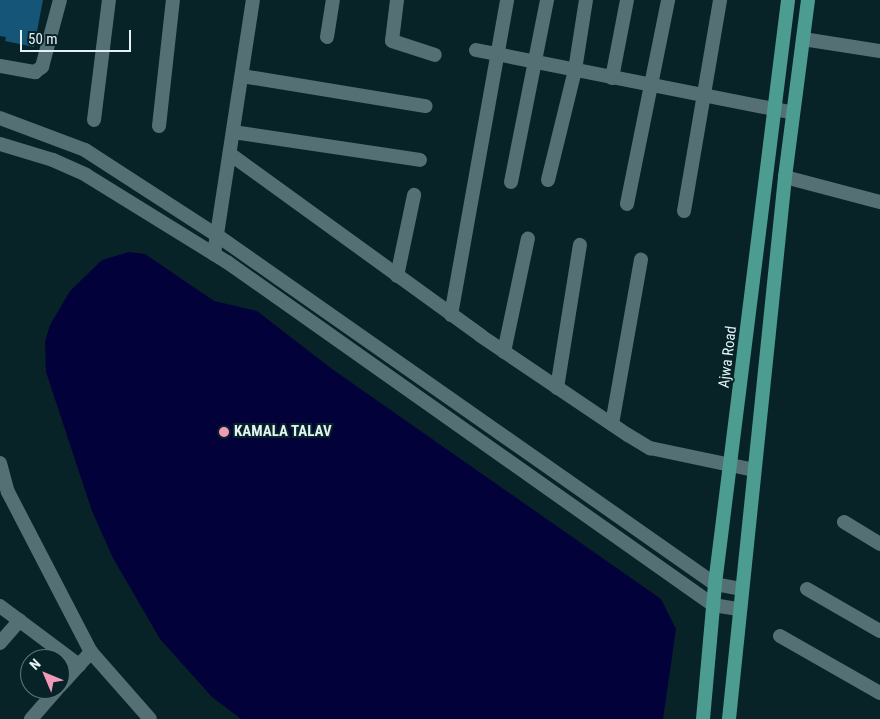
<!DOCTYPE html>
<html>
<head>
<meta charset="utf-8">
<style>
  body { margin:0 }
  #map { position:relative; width:880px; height:719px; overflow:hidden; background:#082327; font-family:"Roboto Condensed",sans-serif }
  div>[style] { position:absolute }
  .water>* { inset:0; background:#03013a }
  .building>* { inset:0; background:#155578 }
  .minor>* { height:14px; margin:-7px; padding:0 7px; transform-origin:7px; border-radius:7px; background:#547074 }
  .tertiary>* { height:14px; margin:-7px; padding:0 7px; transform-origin:7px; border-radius:7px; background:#547074 }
  .primary>* { height:14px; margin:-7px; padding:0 7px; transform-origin:7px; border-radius:7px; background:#4d9c91 }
  .dots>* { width:14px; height:14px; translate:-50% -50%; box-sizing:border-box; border:2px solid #082327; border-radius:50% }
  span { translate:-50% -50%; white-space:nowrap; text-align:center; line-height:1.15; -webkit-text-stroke:4px #082327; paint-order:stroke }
  .street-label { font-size:15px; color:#e3f2f5 }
  .poi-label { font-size:15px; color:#e3f2f5; font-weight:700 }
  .left { translate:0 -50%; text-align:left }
  .north { position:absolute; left:20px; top:649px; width:50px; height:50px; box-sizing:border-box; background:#082327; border:1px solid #607679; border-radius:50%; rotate:315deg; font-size:14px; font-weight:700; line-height:20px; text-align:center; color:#e3f2f5 }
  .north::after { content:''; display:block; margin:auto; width:18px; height:22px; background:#ef9ab8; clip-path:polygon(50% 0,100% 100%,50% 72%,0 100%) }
  .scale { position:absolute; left:20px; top:30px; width:111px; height:22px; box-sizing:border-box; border:2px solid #e3f2f5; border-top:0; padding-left:6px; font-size:15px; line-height:18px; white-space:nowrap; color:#e3f2f5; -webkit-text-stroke:4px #082327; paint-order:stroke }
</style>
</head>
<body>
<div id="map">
  <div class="water">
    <div style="clip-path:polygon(129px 252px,145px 254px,214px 301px,257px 311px,332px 369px,661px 599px,676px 629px,663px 719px,241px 719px,212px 697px,160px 639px,113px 558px,92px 511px,46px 372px,45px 342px,50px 325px,70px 291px,102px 260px)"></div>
  </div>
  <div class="building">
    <div style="clip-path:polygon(0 0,43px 0,34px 47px,5px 41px,6px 37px,0 36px)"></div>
  </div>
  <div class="minor">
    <div style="left:397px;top:0;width:41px;rotate:97deg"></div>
    <div style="left:392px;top:41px;width:45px;rotate:18deg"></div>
    <div style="left:327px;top:37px;width:37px;rotate:-81deg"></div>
    <div style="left:803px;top:39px;width:78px;rotate:8.9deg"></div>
    <div style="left:476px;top:50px;width:323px;rotate:11.2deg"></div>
    <div style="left:0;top:66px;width:36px;rotate:10deg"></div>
    <div style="left:35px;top:72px;width:9px;rotate:-36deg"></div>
    <div style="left:42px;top:67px;width:69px;rotate:-75deg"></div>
    <div style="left:242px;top:76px;width:186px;rotate:9.3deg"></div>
    <div style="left:612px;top:78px;width:79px;rotate:-79.1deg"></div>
    <div style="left:94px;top:120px;width:121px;rotate:-82.9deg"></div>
    <div style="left:159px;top:126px;width:127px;rotate:-83.7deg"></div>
    <div style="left:233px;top:132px;width:189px;rotate:8.5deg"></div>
    <div style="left:230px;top:154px;width:310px;rotate:35.9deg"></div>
    <div style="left:481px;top:336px;width:177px;rotate:34deg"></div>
    <div style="left:628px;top:435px;width:26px;rotate:31deg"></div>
    <div style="left:650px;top:448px;width:106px;rotate:11.9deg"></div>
    <div style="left:785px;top:177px;width:98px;rotate:14.7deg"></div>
    <div style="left:548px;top:180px;width:113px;rotate:-76.2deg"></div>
    <div style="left:575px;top:70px;width:71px;rotate:-81.1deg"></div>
    <div style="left:511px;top:182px;width:186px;rotate:-78.8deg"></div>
    <div style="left:627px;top:204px;width:208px;rotate:-78.6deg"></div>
    <div style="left:684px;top:211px;width:214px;rotate:-80.3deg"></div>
    <div style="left:214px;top:254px;width:257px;rotate:-81.3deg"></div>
    <div style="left:397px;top:276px;width:83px;rotate:-78.1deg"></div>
    <div style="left:451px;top:315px;width:320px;rotate:-79.9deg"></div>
    <div style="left:504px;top:352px;width:116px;rotate:-78.1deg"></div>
    <div style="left:557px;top:388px;width:145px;rotate:-80.9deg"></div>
    <div style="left:612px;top:424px;width:167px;rotate:-80deg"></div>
    <div style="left:0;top:463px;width:30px;rotate:75deg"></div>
    <div style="left:8px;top:492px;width:180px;rotate:62.6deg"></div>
    <div style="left:91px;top:652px;width:89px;rotate:48.6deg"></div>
    <div style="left:844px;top:522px;width:42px;rotate:31.4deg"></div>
    <div style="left:807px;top:589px;width:84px;rotate:29.9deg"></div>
    <div style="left:0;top:606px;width:99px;rotate:36.8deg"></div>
    <div style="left:79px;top:665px;width:18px;rotate:-47deg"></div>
    <div style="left:780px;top:636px;width:115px;rotate:29.7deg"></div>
    <div style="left:0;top:643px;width:30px;rotate:-49deg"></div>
    <div style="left:60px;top:686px;width:28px;rotate:-48deg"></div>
    <div style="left:31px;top:719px;width:40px;rotate:-49deg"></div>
  </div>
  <div class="tertiary">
    <div style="left:0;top:118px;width:91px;rotate:20.6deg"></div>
    <div style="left:85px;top:150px;width:158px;rotate:32.9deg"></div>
    <div style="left:218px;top:236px;width:607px;rotate:35deg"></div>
    <div style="left:715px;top:584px;width:26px;rotate:11deg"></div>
    <div style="left:0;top:144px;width:55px;rotate:16.8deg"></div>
    <div style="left:53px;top:160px;width:36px;rotate:24deg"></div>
    <div style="left:86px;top:175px;width:166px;rotate:31.7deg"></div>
    <div style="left:227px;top:262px;width:595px;rotate:35.21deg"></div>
    <div style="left:713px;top:605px;width:26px;rotate:9deg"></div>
  </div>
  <div class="primary">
    <div style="left:703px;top:719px;width:136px;rotate:-84.9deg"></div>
    <div style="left:715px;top:584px;width:589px;rotate:-82.87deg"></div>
    <div style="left:729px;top:719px;width:545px;rotate:-84.1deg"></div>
    <div style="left:785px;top:177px;width:178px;rotate:-82.6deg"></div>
  </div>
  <div class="dots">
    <div style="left:224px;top:432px;background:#ef9ab8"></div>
  </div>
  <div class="street-label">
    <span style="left:728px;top:357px;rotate:-83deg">Ajwa Road</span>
  </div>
  <div class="poi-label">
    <span class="left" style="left:234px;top:432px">KAMALA TALAV</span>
  </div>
  <div class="north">N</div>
  <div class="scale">50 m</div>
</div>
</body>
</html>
